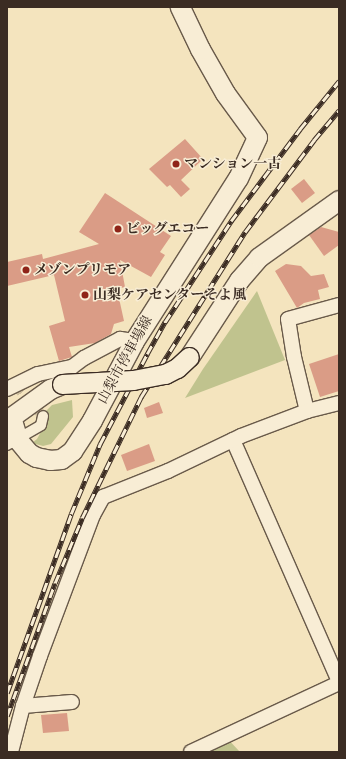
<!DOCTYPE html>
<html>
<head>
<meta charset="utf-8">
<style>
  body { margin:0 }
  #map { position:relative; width:346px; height:759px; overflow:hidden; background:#f4e4be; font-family:"Old Standard TT","Noto Serif JP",serif }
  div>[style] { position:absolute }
  .green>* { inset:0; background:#c0c38e }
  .building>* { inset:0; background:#da9c86 }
  .pedestrian-tunnel>* { height:10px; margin-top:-5px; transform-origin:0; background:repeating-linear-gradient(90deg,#cfbf9f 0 10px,transparent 0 15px) }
  .roads { filter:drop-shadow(1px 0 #695a4a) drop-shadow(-1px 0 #695a4a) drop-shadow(0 1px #695a4a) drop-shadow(0 -1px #695a4a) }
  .pedestrian>* { height:10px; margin:-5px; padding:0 5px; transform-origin:5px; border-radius:5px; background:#f8edd5 }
  .minor>* { height:14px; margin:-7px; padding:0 7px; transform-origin:7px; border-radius:7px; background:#f8edd5 }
  .secondary>* { height:19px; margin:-9.5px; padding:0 9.5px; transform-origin:9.5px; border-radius:9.5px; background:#f8edd5 }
  .rail>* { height:4.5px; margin-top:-2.25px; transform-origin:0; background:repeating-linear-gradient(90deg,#f8edd5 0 9px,#3b2c23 0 18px); box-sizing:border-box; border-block:1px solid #3b2c23 }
  .bridges { filter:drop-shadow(1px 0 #3b2c23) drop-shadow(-1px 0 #3b2c23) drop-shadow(0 1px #3b2c23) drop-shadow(0 -1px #3b2c23) }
  .secondary-bridge>* { height:19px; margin:-9.5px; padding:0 9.5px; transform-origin:9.5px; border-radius:9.5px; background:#f8edd5 }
  .dots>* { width:11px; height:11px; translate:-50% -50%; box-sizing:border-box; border:2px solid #f8edd5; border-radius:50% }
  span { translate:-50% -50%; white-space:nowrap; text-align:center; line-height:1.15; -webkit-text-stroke:3px #f8edd5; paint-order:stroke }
  .poi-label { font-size:14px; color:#3b2c23; font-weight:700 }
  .left { translate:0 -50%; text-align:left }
  .street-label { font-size:14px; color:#3b2c23 }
  .frame { position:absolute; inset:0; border:8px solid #3b2c23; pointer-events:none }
</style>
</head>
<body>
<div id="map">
  <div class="green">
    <div style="clip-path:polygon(257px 291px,285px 360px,185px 398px,203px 369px)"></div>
    <div style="clip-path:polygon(72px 400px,73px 417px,51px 444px,43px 446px,32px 443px,37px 439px,48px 419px,46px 411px,52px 405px)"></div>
    <div style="clip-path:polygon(225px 736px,240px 752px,191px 752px)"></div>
  </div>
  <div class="building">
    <div style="clip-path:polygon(185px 139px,203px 159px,181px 180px,190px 189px,181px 197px,170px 185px,167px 187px,149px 169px)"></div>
    <div style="clip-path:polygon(304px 179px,315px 193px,302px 203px,291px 189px)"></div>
    <div style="clip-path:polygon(105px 193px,171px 236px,160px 252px,165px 255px,151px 277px,120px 260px,125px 287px,117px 289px,124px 321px,114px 324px,111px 334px,95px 343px,69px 347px,72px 357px,59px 361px,49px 326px,65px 321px,54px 275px,7px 286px,7px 262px,42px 254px,43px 259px,99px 244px,79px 232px)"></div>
    <div style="clip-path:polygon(321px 227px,339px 232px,339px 245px,324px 256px,309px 235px)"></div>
    <div style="clip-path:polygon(286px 264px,301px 266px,311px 276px,324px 274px,329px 287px,318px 290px,320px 299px,304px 303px,297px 308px,275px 271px)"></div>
    <div style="clip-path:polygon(339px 354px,339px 391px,320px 397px,309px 364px)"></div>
    <div style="clip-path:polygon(159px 402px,163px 413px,147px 418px,144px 408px)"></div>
    <div style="clip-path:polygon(149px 444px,155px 461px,127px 471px,121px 455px)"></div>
    <div style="clip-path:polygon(67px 713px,69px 731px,43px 733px,41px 715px)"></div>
  </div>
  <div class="pedestrian-tunnel">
    <div style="left:15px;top:385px;width:42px;rotate:47.9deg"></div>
  </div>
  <div class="roads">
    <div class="pedestrian">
      <div style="left:7px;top:445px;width:39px;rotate:-30deg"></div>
      <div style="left:41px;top:425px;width:9px;rotate:-77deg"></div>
    </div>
    <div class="minor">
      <div style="left:7px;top:389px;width:34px;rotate:-26deg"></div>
      <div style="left:38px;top:374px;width:35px;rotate:-12deg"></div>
      <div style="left:72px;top:367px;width:15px;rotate:-37deg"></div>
      <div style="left:84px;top:358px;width:41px;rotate:-27.8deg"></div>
      <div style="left:120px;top:339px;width:14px;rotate:8deg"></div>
      <div style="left:307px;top:411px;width:56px;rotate:-103.5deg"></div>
      <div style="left:294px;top:357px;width:38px;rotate:-99deg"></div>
      <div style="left:288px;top:319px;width:53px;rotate:-15.4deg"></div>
      <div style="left:233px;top:440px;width:264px;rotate:66.3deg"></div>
      <div style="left:23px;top:706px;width:49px;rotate:-4.7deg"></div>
      <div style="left:11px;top:752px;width:48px;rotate:-75.4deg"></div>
      <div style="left:23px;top:706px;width:53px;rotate:-71.2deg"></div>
      <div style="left:40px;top:656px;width:151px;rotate:-69.4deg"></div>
      <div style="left:93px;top:515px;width:21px;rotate:-61deg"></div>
      <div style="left:103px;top:497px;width:70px;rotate:-21.8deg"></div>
      <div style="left:168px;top:471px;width:81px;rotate:-25.6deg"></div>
      <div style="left:241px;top:436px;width:71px;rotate:-20.7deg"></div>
      <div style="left:307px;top:411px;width:33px;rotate:-14deg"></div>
      <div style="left:191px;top:752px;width:163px;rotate:-25deg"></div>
    </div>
    <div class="secondary">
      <div style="left:189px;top:357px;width:92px;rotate:-57deg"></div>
      <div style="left:239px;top:280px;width:30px;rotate:-49deg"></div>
      <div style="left:259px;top:257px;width:98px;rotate:-35.5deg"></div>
      <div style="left:11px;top:417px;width:24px;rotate:73deg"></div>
      <div style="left:18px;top:440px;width:17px;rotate:50deg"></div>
      <div style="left:29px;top:453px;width:8px;rotate:30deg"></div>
      <div style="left:36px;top:457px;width:14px;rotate:12deg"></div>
      <div style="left:50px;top:460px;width:11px;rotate:-5deg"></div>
      <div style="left:61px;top:459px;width:14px;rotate:-36deg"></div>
      <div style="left:72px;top:451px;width:37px;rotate:-57deg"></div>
      <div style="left:92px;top:420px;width:89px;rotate:-62deg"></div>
      <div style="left:134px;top:341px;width:193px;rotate:-57.5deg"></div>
      <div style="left:238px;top:178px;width:45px;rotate:-65.1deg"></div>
      <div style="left:257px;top:137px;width:54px;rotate:-126deg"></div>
      <div style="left:225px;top:93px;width:51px;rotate:-119.6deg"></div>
      <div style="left:200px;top:49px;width:47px;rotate:-115.5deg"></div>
      <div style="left:7px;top:420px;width:53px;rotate:-35.8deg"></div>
      <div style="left:50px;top:389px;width:13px;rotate:-23deg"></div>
    </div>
  </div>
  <div class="rail">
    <div style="left:7px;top:693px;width:190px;rotate:-70.3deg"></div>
    <div style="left:71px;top:514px;width:76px;rotate:-67.5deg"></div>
    <div style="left:100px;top:444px;width:102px;rotate:-62.4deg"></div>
    <div style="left:147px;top:354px;width:37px;rotate:-61deg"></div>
    <div style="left:165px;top:322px;width:121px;rotate:-56.8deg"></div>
    <div style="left:231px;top:221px;width:115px;rotate:-53.1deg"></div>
    <div style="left:300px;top:129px;width:62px;rotate:-50.9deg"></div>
    <div style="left:7px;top:716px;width:141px;rotate:-70.2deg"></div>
    <div style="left:55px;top:583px;width:70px;rotate:-67.4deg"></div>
    <div style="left:82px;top:518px;width:135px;rotate:-64deg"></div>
    <div style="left:141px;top:397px;width:195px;rotate:-57.8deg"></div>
    <div style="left:245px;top:232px;width:115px;rotate:-53.1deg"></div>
    <div style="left:314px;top:140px;width:39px;rotate:-50deg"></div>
  </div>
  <div class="bridges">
    <div class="secondary-bridge">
      <div style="left:62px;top:384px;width:71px;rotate:-3.2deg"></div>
      <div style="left:133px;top:380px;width:33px;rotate:-11deg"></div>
      <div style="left:165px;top:374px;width:13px;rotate:-27deg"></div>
      <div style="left:177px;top:368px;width:16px;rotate:-43deg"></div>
    </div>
  </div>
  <div class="dots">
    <div style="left:176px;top:164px;background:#8f2418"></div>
    <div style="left:118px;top:229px;background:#8f2418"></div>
    <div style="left:26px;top:270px;background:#8f2418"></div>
    <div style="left:85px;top:295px;background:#8f2418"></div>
  </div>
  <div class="poi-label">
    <span class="left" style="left:184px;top:164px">マンション一古</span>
    <span class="left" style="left:126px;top:229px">ビッグエコー</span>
    <span class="left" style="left:34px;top:270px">メゾンプリモア</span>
    <span class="left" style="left:93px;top:295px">山梨ケアセンターそよ風</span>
  </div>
  <div class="street-label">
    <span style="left:125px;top:360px;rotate:-61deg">山梨市停車場線</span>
  </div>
  <div class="frame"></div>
</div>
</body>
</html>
